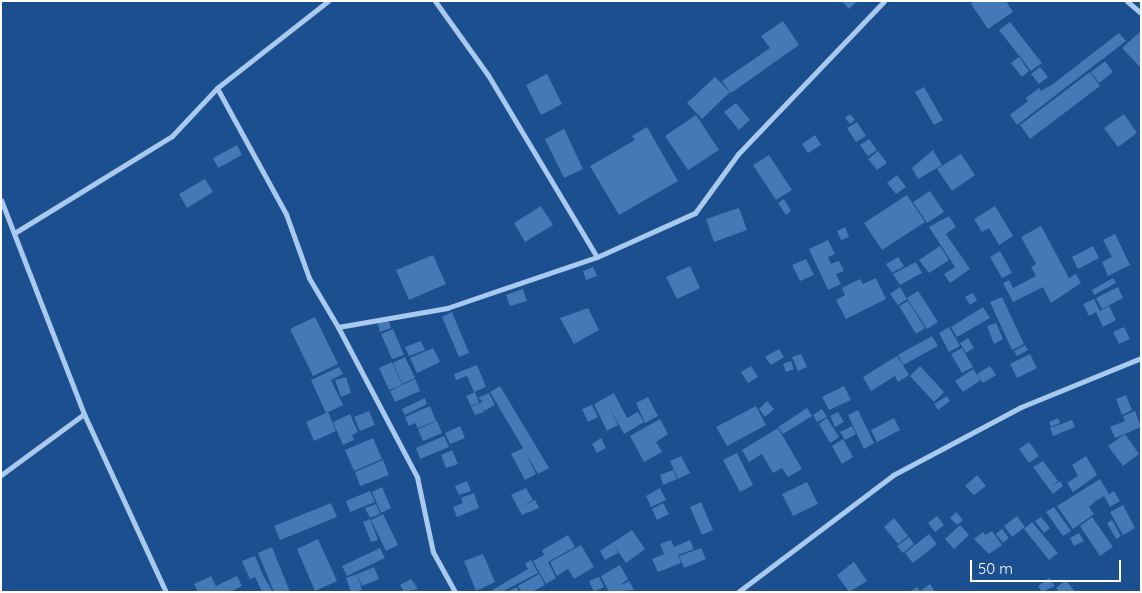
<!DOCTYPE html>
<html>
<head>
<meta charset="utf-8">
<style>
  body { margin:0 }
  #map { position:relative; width:1142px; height:593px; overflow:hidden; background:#1b4f8f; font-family:Quicksand,sans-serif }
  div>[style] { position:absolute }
  .building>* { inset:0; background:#4478b7 }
  .minor>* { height:5px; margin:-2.5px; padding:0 2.5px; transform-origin:2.5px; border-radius:2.5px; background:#a9c9ee }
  span { translate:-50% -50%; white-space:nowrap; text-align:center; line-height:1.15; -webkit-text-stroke:4px #1b4f8f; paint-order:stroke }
  .frame { position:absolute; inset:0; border:2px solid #fff; pointer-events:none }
  .scale { position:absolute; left:970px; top:560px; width:151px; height:22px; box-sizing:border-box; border:2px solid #fff; border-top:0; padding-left:6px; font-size:15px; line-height:18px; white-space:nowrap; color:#fff; -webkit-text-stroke:4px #1b4f8f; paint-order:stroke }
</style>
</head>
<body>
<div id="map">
  <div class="building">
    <div style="clip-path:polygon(842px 1px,857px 1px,849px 9px)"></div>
    <div style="clip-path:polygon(974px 1px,1006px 1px,1013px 12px,988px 29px,971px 4px)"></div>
    <div style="clip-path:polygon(783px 21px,799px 45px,731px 93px,722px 81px,770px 48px,761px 36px)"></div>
    <div style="clip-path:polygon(1010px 22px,1042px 63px,1031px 71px,999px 30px)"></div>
    <div style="clip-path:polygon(1141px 31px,1141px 68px,1122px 48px)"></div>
    <div style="clip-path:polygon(1119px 33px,1126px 41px,1017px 125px,1010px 115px,1028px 101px,1026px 98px,1039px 88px,1041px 91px,1053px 84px)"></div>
    <div style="clip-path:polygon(1019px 57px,1029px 71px,1022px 77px,1011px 63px)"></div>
    <div style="clip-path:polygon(1105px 61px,1113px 72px,1099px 83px,1091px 72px)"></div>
    <div style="clip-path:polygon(1040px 67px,1048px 77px,1039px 84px,1031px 74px)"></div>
    <div style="clip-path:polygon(1090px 72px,1100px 86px,1030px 139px,1020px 125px)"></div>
    <div style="clip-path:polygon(547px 74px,562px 104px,541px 115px,526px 85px)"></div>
    <div style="clip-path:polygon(715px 77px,730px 92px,702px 119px,687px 103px)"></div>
    <div style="clip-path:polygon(924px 87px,943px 120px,934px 125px,915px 92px)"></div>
    <div style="clip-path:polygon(736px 103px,750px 120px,739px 130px,724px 112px)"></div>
    <div style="clip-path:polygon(850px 114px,855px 120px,850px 124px,845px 118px)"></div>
    <div style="clip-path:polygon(1124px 114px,1137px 133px,1118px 147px,1104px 128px)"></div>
    <div style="clip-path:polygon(696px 115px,719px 150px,688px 170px,665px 136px)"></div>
    <div style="clip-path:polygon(857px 122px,866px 136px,856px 142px,847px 128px)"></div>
    <div style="clip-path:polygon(647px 127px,678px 181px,619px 215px,590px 166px,635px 140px,632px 136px)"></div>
    <div style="clip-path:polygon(564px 129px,583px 169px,564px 178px,545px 139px)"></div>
    <div style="clip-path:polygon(815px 135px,821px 145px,808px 153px,802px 144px)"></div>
    <div style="clip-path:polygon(869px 139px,877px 150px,868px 156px,860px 145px)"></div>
    <div style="clip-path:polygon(237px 145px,242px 155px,218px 168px,213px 158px)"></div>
    <div style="clip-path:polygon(933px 150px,942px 165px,918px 179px,912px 168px)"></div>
    <div style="clip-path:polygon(878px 151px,887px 163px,877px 170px,868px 159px)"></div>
    <div style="clip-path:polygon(961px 154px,975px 175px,952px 191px,937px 169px)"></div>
    <div style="clip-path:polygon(769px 155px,792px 190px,776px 200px,753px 165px)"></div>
    <div style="clip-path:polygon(897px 175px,906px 187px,896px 194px,887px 183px)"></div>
    <div style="clip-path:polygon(205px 179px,213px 192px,187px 208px,179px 194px)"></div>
    <div style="clip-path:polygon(930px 191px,944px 212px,927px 223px,913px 202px)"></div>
    <div style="clip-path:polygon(907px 195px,925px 222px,882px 250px,864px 223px)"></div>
    <div style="clip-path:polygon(784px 199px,791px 211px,786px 215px,778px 203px)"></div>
    <div style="clip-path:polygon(541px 206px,553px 225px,525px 242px,514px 223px)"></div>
    <div style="clip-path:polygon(995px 206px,1013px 236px,999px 245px,989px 228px,982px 232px,974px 219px)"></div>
    <div style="clip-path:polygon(739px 208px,747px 230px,714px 242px,706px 219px)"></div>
    <div style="clip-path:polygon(949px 216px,956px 227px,946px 234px,970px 269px,950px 283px,944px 274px,955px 267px,929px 227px)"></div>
    <div style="clip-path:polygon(1041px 226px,1069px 278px,1076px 274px,1081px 283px,1051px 303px,1043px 287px,1013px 302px,1003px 283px,1009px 280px,1013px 288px,1036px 276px,1031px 267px,1036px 264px,1021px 237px)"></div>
    <div style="clip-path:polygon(845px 227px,849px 237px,841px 240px,837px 231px)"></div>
    <div style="clip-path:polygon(1115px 234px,1130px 265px,1108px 276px,1102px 262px,1112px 257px,1103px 240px)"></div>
    <div style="clip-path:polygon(828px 240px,835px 254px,828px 257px,831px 264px,839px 261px,844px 271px,836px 274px,841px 284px,828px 290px,809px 249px)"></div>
    <div style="clip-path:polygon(940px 246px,949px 260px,929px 273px,919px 260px)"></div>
    <div style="clip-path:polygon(1093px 246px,1099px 258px,1078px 269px,1072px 257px)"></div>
    <div style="clip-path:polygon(1000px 251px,1012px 273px,1002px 278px,990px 257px)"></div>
    <div style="clip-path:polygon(433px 255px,446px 284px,409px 300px,396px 270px)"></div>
    <div style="clip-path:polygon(898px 257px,904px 266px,892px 273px,886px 264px)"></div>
    <div style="clip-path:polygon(806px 259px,814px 275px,800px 281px,792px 265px)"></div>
    <div style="clip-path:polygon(916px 262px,922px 273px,900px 285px,893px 274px)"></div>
    <div style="clip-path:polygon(690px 266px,700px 288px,677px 299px,666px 277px)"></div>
    <div style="clip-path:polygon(593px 267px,597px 276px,586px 280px,583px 271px)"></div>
    <div style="clip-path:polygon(876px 278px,886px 299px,846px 319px,836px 300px,845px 295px,842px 288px,860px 279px,863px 284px)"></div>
    <div style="clip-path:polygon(1113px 278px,1116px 283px,1094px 295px,1092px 290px)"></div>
    <div style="clip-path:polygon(900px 287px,907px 299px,898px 305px,890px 294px)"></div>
    <div style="clip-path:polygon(1118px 287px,1123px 298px,1102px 309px,1096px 298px)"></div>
    <div style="clip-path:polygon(523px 289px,527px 301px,510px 306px,506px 295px)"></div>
    <div style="clip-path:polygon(918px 291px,938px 322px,927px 329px,907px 298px)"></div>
    <div style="clip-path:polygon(973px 293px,977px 300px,970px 305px,965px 297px)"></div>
    <div style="clip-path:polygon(1002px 297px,1024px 344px,1012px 350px,990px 302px)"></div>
    <div style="clip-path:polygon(1094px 299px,1100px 311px,1109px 306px,1116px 320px,1103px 327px,1096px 312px,1089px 316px,1083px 304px)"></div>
    <div style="clip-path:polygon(908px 301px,925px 328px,916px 334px,899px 306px)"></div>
    <div style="clip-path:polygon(983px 307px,990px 318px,957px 337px,951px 327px)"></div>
    <div style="clip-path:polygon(588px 308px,599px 330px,574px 344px,560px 318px)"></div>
    <div style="clip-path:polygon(452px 312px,469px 353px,459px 357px,442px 317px)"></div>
    <div style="clip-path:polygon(315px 317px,338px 364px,313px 376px,290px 329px)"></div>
    <div style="clip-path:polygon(388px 318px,391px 328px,380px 332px,377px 322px)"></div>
    <div style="clip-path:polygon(996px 323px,1003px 339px,994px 344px,987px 326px)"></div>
    <div style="clip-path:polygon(949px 327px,960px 346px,949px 352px,939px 333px)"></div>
    <div style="clip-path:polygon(1124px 327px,1130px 339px,1119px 344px,1113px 332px)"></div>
    <div style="clip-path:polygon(393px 329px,404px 355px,392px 359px,381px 334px)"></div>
    <div style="clip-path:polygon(932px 336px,938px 346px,903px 365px,898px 355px)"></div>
    <div style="clip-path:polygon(968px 338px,974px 348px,966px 353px,960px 343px)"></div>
    <div style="clip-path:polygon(421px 341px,425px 350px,409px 356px,405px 347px)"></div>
    <div style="clip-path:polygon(1025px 345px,1028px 350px,1017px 356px,1014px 351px)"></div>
    <div style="clip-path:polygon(433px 348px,440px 362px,417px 373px,410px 358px)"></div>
    <div style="clip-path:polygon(962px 348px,973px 367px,962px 373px,951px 354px)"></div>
    <div style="clip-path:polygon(779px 349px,784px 357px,771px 365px,765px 357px)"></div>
    <div style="clip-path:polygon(801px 354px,807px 367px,798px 371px,792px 357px)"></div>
    <div style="clip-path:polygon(1030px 354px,1037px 368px,1017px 378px,1010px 364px)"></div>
    <div style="clip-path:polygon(897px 356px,909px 375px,898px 382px,895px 376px,871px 391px,863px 377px)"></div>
    <div style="clip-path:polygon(405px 357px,415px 378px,402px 384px,393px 363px)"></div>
    <div style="clip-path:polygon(791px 361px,794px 369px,786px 372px,783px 364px)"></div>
    <div style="clip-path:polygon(392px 362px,402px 385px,389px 390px,379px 368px)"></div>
    <div style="clip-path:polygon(477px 365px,486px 387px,474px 392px,467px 376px,456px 380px,454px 374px)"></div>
    <div style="clip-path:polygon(751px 366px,758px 377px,748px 383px,741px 372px)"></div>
    <div style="clip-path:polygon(920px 366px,944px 392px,934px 402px,910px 376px)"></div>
    <div style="clip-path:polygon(990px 366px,996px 375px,983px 383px,977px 374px)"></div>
    <div style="clip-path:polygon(339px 367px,343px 374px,331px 380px,343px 405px,326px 413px,311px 380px)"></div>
    <div style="clip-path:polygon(973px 369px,981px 380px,963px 392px,955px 381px)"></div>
    <div style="clip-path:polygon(346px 377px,351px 393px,341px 397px,335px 380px)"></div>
    <div style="clip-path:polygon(415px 379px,420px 391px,395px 402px,390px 391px)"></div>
    <div style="clip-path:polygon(500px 386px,549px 468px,538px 474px,525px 452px,536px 474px,525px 480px,511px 454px,523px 448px,490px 392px)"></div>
    <div style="clip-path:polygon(844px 386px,851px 400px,829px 410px,822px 397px)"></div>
    <div style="clip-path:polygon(475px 392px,479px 403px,471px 406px,466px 396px)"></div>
    <div style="clip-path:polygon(489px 393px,495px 405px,484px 411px,480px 403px,483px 401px,478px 398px)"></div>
    <div style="clip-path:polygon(614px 393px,627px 418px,638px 412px,644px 422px,624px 434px,609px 407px,618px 425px,607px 431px,594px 404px)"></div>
    <div style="clip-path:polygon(1126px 395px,1132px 410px,1122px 415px,1116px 399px)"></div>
    <div style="clip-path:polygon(947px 396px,950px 401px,938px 410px,934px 404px)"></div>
    <div style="clip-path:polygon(648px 397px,658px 416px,645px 423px,636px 403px)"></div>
    <div style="clip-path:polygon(425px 398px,427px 404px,405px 415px,402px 409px)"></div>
    <div style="clip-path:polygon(767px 401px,774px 409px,765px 417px,759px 409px)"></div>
    <div style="clip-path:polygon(480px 403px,484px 412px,475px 415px,471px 407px)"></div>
    <div style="clip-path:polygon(592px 405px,598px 417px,588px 422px,582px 409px)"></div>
    <div style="clip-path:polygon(430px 406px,436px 421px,418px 428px,415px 423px,409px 426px,405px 417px)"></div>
    <div style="clip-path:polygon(756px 406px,766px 425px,727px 446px,716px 427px)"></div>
    <div style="clip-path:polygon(807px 408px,812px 416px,783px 434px,778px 427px)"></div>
    <div style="clip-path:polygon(822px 409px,827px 417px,817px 422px,813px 415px)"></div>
    <div style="clip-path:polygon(858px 410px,874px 443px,864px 449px,848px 415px)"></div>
    <div style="clip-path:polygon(369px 411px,375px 425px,360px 431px,354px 417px)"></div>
    <div style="clip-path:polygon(1135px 411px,1141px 427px,1115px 438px,1110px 427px,1125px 421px,1123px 416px)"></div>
    <div style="clip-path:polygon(328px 412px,336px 431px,314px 441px,306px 422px)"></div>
    <div style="clip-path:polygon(838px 412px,844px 422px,835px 427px,830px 416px)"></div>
    <div style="clip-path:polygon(350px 414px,358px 432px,352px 435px,354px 440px,343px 445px,333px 422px)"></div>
    <div style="clip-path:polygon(827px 418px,839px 437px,830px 443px,819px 424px)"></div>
    <div style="clip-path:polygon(894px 418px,900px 430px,877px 442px,871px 430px)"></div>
    <div style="clip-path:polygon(1058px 418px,1060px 423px,1051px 427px,1049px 422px)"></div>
    <div style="clip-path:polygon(660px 419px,668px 434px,656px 442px,662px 452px,644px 462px,630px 436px)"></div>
    <div style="clip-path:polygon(1072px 420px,1075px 427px,1053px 436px,1050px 428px)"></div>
    <div style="clip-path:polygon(437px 421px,442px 433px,423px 441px,418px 429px)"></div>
    <div style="clip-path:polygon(460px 426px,465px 438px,450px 444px,445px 433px)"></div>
    <div style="clip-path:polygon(852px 426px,856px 434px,845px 440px,840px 432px)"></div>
    <div style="clip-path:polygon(778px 428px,802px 469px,788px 477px,782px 468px,773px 473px,762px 454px,749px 462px,742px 450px)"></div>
    <div style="clip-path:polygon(1125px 434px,1139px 454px,1123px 466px,1108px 446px)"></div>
    <div style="clip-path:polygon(444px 436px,449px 447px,420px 459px,416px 448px)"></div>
    <div style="clip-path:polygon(373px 438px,382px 459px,354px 471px,345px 450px)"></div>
    <div style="clip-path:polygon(601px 438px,606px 448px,597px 453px,592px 444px)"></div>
    <div style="clip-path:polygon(843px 439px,853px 457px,842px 464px,832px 446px)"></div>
    <div style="clip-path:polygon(1029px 442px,1039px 456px,1029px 463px,1019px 449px)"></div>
    <div style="clip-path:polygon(452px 450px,458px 464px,446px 468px,441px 455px)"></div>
    <div style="clip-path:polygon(737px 453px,753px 485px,740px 492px,723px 460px)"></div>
    <div style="clip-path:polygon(681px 456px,690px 473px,678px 479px,670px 461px)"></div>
    <div style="clip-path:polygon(1086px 456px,1097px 475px,1073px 492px,1067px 483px,1078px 476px,1072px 465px)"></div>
    <div style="clip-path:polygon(383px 460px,389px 475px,360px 486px,355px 472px)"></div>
    <div style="clip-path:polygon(1043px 461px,1058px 481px,1051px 487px,1060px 481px,1063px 486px,1053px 494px,1033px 467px)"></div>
    <div style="clip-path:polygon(673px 470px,677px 479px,663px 485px,660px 475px)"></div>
    <div style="clip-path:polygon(977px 475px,986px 486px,974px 495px,965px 486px)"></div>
    <div style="clip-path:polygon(1100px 479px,1109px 494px,1114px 491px,1120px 501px,1110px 507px,1104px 496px,1097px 500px,1089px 507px,1094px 514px,1073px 529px,1057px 506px)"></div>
    <div style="clip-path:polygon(467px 481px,471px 491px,459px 495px,455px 486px)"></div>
    <div style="clip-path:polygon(807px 482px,818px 504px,793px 516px,782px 494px)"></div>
    <div style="clip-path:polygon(382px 487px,391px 508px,381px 513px,372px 492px)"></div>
    <div style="clip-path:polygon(526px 488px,533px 500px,521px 507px,535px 500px,539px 508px,522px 515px,511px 495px)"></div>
    <div style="clip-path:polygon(660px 488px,666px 500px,651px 507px,646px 496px)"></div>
    <div style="clip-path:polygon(370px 491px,375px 502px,350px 512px,346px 501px)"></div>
    <div style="clip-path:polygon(474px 493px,479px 508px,457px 517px,453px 507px,463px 503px,461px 498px)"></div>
    <div style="clip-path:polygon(701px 502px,713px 530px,702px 535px,690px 507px)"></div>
    <div style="clip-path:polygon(331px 503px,337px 517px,280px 540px,274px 526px)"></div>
    <div style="clip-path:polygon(663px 503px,669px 514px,657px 520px,652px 509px)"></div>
    <div style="clip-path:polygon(376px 504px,380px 514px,370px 518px,365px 508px)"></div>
    <div style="clip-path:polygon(1123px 505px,1135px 528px,1123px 535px,1110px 512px)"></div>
    <div style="clip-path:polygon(1054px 507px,1071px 531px,1063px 536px,1046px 512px)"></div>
    <div style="clip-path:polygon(956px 512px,963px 520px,957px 525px,950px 518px)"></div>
    <div style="clip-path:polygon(383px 514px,398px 545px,386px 551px,371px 520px)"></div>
    <div style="clip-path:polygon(937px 516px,944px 525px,935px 532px,928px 523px)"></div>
    <div style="clip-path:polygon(1017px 516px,1025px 527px,1012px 537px,1004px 526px)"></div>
    <div style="clip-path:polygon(1041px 517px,1050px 528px,1044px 533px,1035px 521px)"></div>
    <div style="clip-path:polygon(1092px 517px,1113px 547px,1100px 556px,1080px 526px)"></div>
    <div style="clip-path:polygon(894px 518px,908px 536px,898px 544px,884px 527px)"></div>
    <div style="clip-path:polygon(370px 519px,378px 540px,371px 542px,363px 522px)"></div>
    <div style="clip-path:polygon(1112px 520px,1121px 536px,1116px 539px,1107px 523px)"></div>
    <div style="clip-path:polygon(1032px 522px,1058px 553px,1049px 560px,1024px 529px)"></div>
    <div style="clip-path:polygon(960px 525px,969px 535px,954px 549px,945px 539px)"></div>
    <div style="clip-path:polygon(1002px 529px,1009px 538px,1003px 543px,996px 534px)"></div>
    <div style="clip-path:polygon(632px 530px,645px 549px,626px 563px,614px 546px,618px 553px,605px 560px,600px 551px)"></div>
    <div style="clip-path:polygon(992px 531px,1002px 545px,989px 554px,974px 539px,983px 532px,985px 535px)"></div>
    <div style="clip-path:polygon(1079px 533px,1084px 541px,1074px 546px,1070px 538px)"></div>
    <div style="clip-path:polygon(929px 534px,937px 544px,913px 563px,905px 553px)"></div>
    <div style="clip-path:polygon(568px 535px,575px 547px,548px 562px,556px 578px,546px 584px,533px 561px,544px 555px,542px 550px)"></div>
    <div style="clip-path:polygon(909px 537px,914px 544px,903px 553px,897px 546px)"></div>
    <div style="clip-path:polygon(318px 539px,337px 581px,315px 591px,297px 549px)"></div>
    <div style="clip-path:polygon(671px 540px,674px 547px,690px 540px,694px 549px,678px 555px,681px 563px,658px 572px,652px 559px,664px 554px,660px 544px)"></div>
    <div style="clip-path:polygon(581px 545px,594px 567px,574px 579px,568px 569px,557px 576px,550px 562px)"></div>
    <div style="clip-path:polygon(272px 547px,290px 592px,274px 592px,258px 553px)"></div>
    <div style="clip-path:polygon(380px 548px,385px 558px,347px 576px,342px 566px)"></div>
    <div style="clip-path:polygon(701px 548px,706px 559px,684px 568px,679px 556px)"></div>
    <div style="clip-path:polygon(483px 554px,495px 582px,476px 591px,464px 561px)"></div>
    <div style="clip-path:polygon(255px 556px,263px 575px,273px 592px,262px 592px,255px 577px,250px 579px,242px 561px)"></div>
    <div style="clip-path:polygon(531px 560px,538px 573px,502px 592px,489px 592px,528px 569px,525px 564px)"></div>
    <div style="clip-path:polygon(854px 562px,867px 581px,849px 592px,837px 575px)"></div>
    <div style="clip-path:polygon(620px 565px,628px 579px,619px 586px,629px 581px,634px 590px,609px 592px,601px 576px)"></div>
    <div style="clip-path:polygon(374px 567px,379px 579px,362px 586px,357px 574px)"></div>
    <div style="clip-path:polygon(357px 574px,362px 590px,351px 592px,346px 578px)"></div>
    <div style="clip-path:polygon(539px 574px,545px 585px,532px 592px,521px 592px,518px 586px)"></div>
    <div style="clip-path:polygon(211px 576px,216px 586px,237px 576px,242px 586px,230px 592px,198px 592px,194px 584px)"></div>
    <div style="clip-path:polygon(599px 577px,604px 587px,594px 592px,589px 581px)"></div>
    <div style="clip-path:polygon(1049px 578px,1055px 586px,1042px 592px,1038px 586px)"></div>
    <div style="clip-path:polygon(411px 579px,418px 589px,404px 592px,400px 585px)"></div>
    <div style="clip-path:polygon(1066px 580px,1075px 592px,1059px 592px,1056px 588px)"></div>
    <div style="clip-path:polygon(930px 584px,935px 592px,910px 592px,917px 587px,920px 591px)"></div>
    <div style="clip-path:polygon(517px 587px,519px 592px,507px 592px)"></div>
  </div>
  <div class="minor">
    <div style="left:435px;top:1px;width:91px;rotate:54.4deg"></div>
    <div style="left:488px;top:75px;width:212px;rotate:59.1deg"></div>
    <div style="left:1127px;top:1px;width:18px;rotate:41deg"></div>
    <div style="left:217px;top:88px;width:144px;rotate:61.3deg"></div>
    <div style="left:286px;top:214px;width:68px;rotate:70.2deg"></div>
    <div style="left:309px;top:278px;width:57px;rotate:59.4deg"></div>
    <div style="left:338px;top:327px;width:170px;rotate:62.2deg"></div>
    <div style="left:417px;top:477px;width:77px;rotate:78deg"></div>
    <div style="left:433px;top:552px;width:46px;rotate:61.2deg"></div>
    <div style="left:1px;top:200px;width:230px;rotate:68.8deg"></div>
    <div style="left:84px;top:414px;width:196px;rotate:65.3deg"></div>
    <div style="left:16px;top:232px;width:183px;rotate:-31.6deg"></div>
    <div style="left:172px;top:136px;width:66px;rotate:-46.8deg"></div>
    <div style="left:217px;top:88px;width:141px;rotate:-38.1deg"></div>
    <div style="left:338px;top:327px;width:111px;rotate:-9.9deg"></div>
    <div style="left:447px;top:308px;width:158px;rotate:-18.8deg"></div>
    <div style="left:597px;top:257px;width:107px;rotate:-24.2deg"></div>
    <div style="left:695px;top:213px;width:73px;rotate:-53.9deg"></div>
    <div style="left:738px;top:154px;width:211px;rotate:-46.3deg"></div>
    <div style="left:1px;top:475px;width:103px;rotate:-36.3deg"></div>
    <div style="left:738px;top:592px;width:194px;rotate:-37deg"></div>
    <div style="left:893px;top:475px;width:145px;rotate:-28deg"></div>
    <div style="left:1021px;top:407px;width:130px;rotate:-22.2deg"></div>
  </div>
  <div class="frame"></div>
  <div class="scale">50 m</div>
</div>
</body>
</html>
